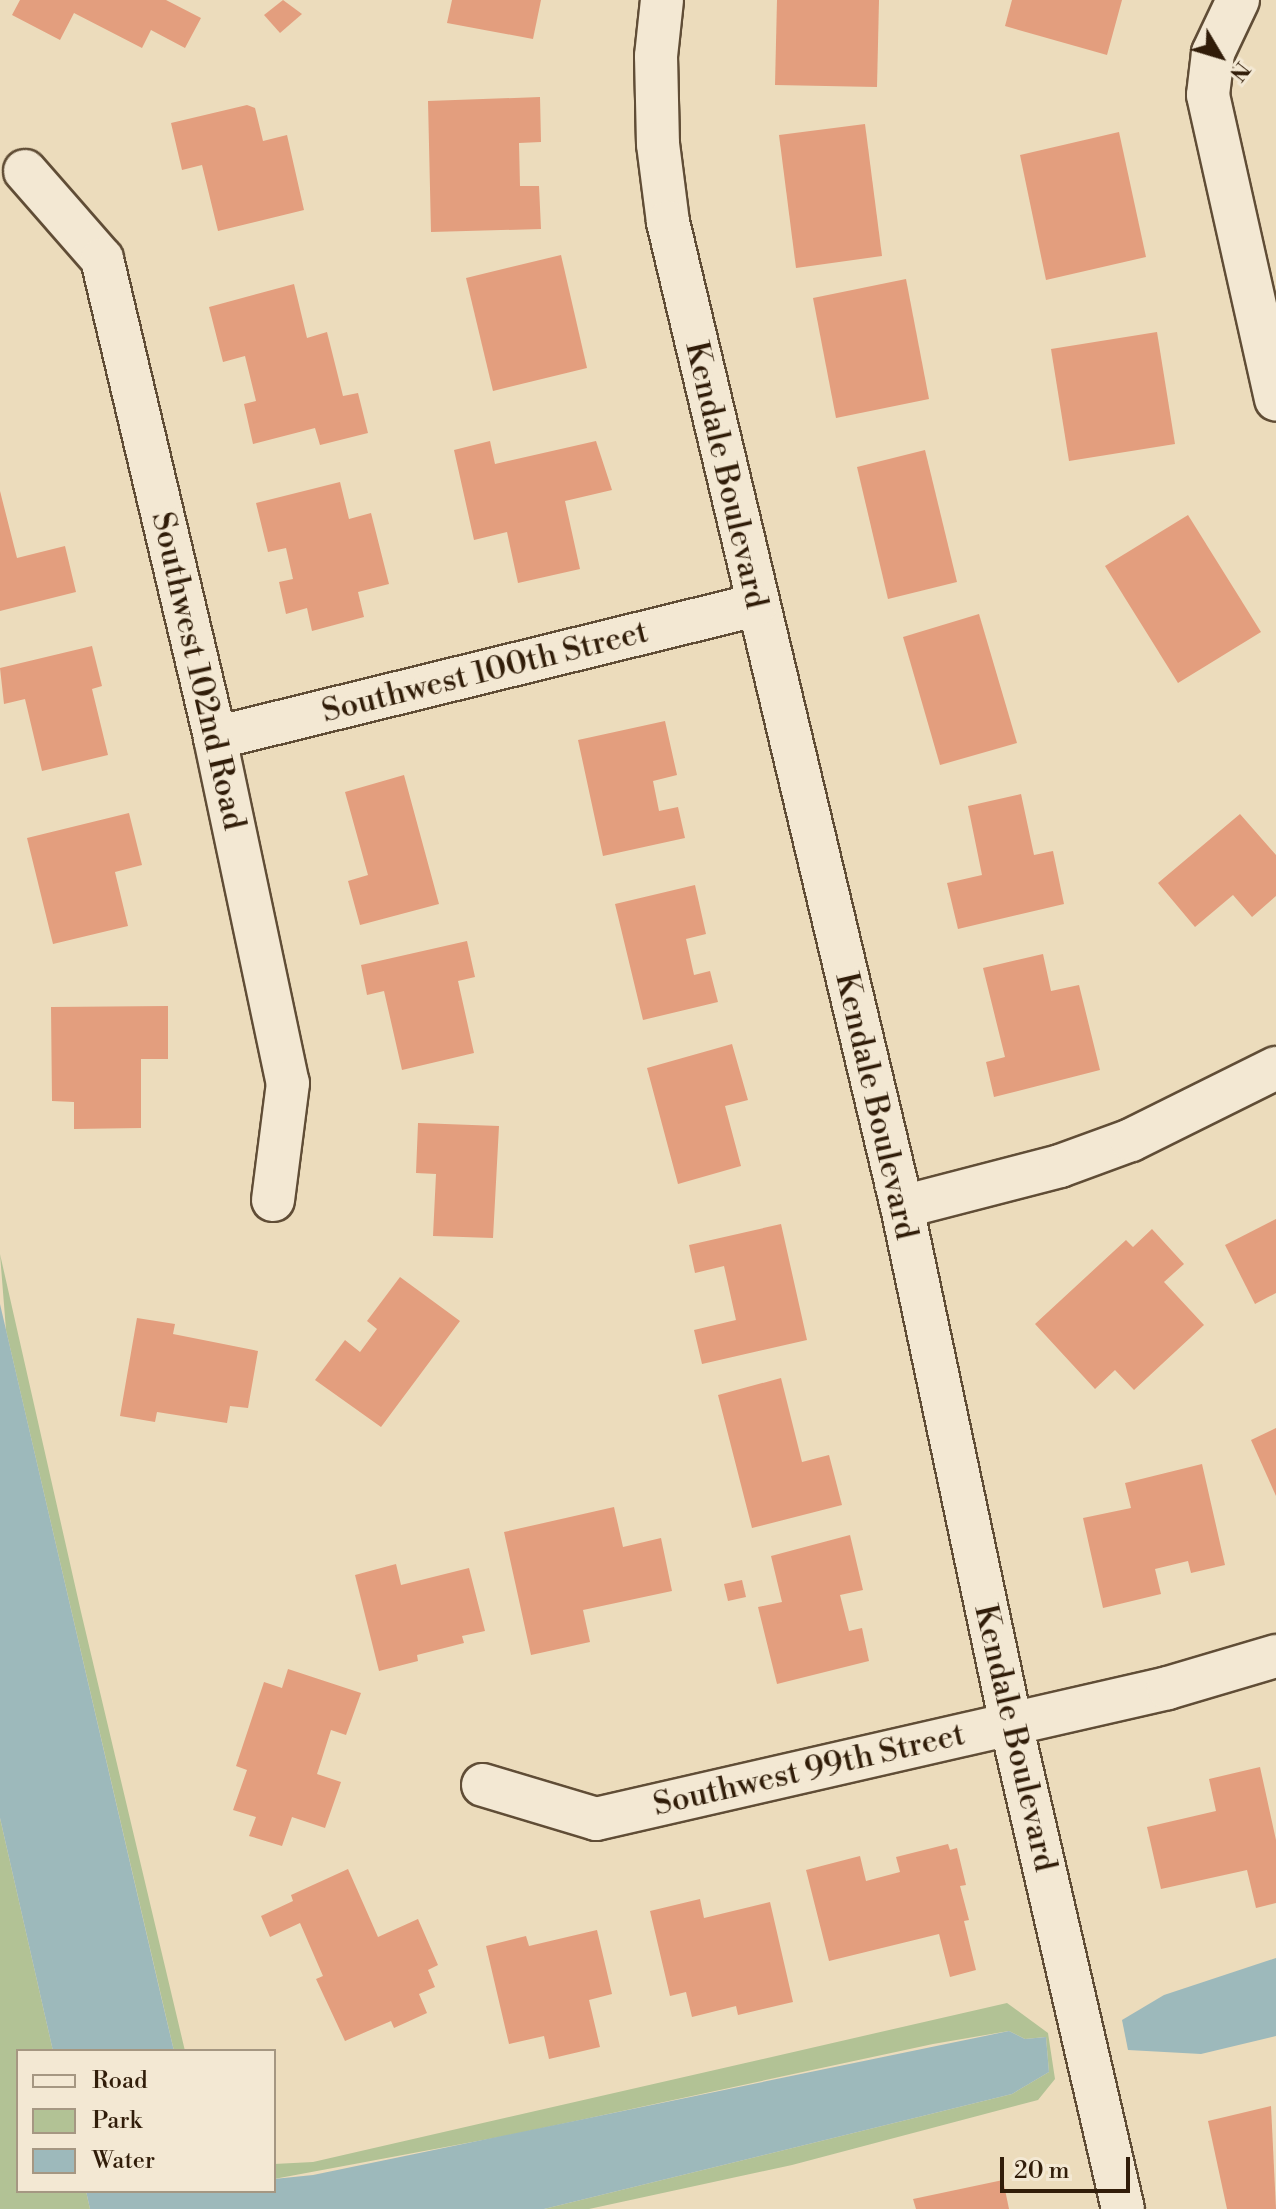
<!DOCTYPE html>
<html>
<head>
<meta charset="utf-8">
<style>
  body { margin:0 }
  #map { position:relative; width:1276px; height:2209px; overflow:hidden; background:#ecdcbc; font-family:"Libre Bodoni",serif }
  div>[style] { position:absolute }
  .green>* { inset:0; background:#b2c295 }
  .water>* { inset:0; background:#9db9bb }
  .building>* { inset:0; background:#e39e7e }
  .roads { filter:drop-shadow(2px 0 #604d36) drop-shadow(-2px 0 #604d36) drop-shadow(0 2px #604d36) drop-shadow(0 -2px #604d36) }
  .minor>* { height:42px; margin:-21px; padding:0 21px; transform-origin:21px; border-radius:21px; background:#f3e8d3 }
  span { translate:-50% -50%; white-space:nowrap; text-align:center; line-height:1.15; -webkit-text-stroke:8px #f3e8d3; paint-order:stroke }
  .street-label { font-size:32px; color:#311d09 }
  .legend { position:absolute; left:16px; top:2049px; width:260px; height:144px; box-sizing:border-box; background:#f3e8d3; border:2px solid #a59782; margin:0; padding:10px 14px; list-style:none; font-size:24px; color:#311d09 }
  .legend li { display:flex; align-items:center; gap:16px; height:40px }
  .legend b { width:40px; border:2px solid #a59782 }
  .north { position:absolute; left:1180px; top:16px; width:80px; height:80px; -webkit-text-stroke:6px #f3e8d3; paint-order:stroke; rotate:128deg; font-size:22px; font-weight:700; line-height:32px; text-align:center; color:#311d09 }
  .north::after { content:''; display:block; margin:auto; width:28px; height:36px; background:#311d09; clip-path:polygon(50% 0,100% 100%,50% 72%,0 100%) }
  .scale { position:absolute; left:1000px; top:2157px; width:130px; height:36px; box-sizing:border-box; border:4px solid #311d09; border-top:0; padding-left:10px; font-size:24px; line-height:28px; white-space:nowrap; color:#311d09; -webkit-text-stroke:6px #f3e8d3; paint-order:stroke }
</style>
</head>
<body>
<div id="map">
  <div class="green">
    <div style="clip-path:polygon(0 1254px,81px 1612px,185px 2051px,174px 2051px,6px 1330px)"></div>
    <div style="clip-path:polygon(0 1818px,53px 2051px,18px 2051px,18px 2191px,86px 2191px,90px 2209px,0 2209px)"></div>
    <div style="clip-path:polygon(1007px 2003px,1048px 2033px,1055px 2079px,1038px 2100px,792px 2165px,589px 2209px,544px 2209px,1012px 2094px,1049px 2072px,1046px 2037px,1025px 2039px,1009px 2031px,933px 2044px,515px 2134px,274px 2179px,274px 2164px,313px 2162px)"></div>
  </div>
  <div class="water">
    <div style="clip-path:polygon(0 1304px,161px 1996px,174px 2051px,53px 2051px,0 1818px)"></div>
    <div style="clip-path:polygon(1276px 1958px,1276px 2036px,1201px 2054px,1128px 2050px,1122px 2020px,1164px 1995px)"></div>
    <div style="clip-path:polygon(1009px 2031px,1025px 2039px,1046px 2037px,1049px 2072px,1012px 2094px,544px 2209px,90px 2209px,86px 2191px,274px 2191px,274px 2179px,313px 2175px)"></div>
  </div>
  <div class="building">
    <div style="clip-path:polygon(20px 0,166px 0,201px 18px,185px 48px,151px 30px,142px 48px,74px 13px,60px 40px,12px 15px)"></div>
    <div style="clip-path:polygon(283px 0,302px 14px,280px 33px,264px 15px)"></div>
    <div style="clip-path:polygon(452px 0,541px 0,533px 39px,447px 23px)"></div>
    <div style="clip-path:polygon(777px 0,879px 0,877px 87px,775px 85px)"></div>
    <div style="clip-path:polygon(1012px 0,1122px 0,1107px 55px,1005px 26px)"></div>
    <div style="clip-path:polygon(540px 97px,541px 142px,519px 143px,520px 186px,539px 186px,541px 229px,431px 232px,428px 101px)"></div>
    <div style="clip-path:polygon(247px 105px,255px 108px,263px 141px,287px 135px,304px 210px,218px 231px,202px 165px,182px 170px,171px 123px)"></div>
    <div style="clip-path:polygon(865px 124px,882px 256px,796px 268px,779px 135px)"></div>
    <div style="clip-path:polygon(1119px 132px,1146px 257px,1046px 280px,1020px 155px)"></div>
    <div style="clip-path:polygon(561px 255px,587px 368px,493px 391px,466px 278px)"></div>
    <div style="clip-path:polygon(906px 279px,929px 399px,836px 418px,813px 298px)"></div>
    <div style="clip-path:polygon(294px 284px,307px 338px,327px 332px,343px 396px,358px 393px,368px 433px,320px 445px,315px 428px,253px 444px,244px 404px,256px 401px,245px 356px,223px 362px,209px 307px)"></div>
    <div style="clip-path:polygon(1157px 332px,1175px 444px,1069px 461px,1051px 349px)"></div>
    <div style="clip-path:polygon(490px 441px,495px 464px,596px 441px,612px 490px,565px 501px,580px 569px,518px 583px,507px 532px,474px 540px,454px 450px)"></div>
    <div style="clip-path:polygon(925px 450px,957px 582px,888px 599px,857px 467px)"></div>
    <div style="clip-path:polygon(340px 482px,349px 519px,371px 513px,389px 584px,358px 592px,364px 617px,312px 631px,307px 608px,286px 614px,279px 582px,293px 579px,286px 548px,268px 552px,256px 503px)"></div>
    <div style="clip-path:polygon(0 491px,17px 558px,65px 546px,76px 592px,0 611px)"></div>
    <div style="clip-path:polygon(1188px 515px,1261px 632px,1178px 683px,1105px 566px)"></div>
    <div style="clip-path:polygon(979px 614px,1017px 743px,940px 765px,903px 637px)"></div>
    <div style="clip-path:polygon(92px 646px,102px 686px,92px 689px,108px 755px,42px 771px,25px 699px,4px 704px,0 668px)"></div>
    <div style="clip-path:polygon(665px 721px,677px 775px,653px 781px,659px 811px,678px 807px,685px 838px,603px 856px,578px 740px)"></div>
    <div style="clip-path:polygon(404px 775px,439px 904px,360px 925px,348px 881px,368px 875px,345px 792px)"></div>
    <div style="clip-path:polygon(1021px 794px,1034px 855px,1053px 851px,1064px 904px,958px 929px,947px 883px,982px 875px,968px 806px)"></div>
    <div style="clip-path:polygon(129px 813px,142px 865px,115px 872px,128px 926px,53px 944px,27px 838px)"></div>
    <div style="clip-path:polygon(1240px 814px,1276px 855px,1276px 896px,1252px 917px,1233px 895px,1195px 927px,1158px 883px)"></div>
    <div style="clip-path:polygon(695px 885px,706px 934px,686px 939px,694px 975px,710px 971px,718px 1002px,643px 1020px,615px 904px)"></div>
    <div style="clip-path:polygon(467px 941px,475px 977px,458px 981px,474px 1053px,402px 1070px,384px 991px,367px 995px,361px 965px)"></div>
    <div style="clip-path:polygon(1043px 954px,1051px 991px,1079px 985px,1100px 1070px,994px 1097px,986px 1062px,1005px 1057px,983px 968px)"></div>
    <div style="clip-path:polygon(168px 1006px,168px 1059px,141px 1059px,141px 1128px,74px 1129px,74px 1102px,52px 1101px,51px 1007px)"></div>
    <div style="clip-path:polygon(732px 1044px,748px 1100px,725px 1106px,741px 1166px,678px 1184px,647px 1068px)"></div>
    <div style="clip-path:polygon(418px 1123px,499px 1126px,493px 1238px,433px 1236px,436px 1174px,416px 1173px)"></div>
    <div style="clip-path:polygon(1276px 1219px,1276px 1293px,1255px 1304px,1225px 1245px)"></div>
    <div style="clip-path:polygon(781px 1224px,807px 1340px,702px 1364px,694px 1330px,736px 1320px,724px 1266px,695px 1273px,689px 1245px)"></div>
    <div style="clip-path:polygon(1152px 1229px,1184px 1264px,1164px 1282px,1204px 1325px,1134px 1390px,1115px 1370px,1095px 1389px,1035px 1324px,1126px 1240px,1133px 1247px)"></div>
    <div style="clip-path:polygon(400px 1277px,460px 1321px,381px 1427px,315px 1380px,345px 1340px,360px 1352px,377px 1329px,367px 1321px)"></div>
    <div style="clip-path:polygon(137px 1318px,175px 1324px,173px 1334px,258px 1351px,248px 1408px,230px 1406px,227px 1423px,157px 1412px,155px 1422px,120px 1416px)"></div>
    <div style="clip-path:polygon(781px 1378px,802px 1462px,829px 1455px,842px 1505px,752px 1528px,718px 1395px)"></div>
    <div style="clip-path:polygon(1276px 1428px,1276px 1496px,1251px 1440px)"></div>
    <div style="clip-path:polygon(1202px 1464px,1225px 1565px,1191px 1573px,1188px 1561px,1155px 1569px,1161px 1594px,1103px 1608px,1083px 1518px,1131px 1508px,1125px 1483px)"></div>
    <div style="clip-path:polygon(614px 1507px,623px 1547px,661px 1538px,672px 1591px,583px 1610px,590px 1642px,531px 1655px,504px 1532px)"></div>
    <div style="clip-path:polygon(850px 1535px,863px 1590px,840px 1595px,849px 1631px,862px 1628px,869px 1661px,777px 1684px,758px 1607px,782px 1602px,771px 1556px)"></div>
    <div style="clip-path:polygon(396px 1564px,401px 1585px,469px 1568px,485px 1631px,462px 1636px,464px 1643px,417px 1655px,418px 1661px,379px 1671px,355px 1575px)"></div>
    <div style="clip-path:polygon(742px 1580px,746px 1597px,728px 1601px,724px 1584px)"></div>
    <div style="clip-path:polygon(288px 1669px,361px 1693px,346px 1735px,331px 1730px,317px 1774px,341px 1782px,325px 1828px,292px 1817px,282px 1846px,249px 1836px,256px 1817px,233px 1810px,247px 1770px,236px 1766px,264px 1682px,282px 1688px)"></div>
    <div style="clip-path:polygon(1260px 1767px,1276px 1840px,1276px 1903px,1256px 1908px,1247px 1870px,1161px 1889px,1147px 1827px,1216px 1811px,1209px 1779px)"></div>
    <div style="clip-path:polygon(948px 1844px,950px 1850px,957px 1848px,966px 1885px,960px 1886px,969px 1920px,964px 1921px,976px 1970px,950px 1977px,939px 1934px,829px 1961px,806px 1870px,860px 1856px,866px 1881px,900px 1872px,896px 1857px)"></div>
    <div style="clip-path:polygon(348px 1869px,378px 1937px,418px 1919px,438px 1965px,428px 1970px,435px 1987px,419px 1994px,427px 2013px,394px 2028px,391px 2021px,345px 2041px,316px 1979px,323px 1976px,300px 1923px,270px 1937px,261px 1916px,293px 1901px,291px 1895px)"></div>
    <div style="clip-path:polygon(700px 1899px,704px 1918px,770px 1902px,793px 2002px,738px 2015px,736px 2006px,692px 2017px,686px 1992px,670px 1996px,650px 1911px)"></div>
    <div style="clip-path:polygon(597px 1930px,612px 1994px,589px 2000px,600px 2047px,549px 2059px,544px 2036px,509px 2044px,486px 1946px,526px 1936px,529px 1946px)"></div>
    <div style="clip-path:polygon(1271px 2106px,1276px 2209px,1227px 2209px,1208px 2121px)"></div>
    <div style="clip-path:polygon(1003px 2180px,1009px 2209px,916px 2209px,913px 2199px)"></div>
  </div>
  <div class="roads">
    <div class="minor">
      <div style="left:662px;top:0;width:56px;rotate:96.1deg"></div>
      <div style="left:656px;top:56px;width:88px;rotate:88.7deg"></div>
      <div style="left:658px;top:144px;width:79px;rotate:82.7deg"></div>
      <div style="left:668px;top:222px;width:1012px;rotate:76.64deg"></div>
      <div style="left:902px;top:1207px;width:528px;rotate:78.09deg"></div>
      <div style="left:1011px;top:1724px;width:498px;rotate:77deg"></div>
      <div style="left:1238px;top:0;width:59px;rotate:115.3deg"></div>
      <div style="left:1213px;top:53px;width:42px;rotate:96.8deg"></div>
      <div style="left:1208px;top:95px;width:312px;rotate:77.4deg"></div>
      <div style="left:25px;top:171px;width:117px;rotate:48.8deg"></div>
      <div style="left:102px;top:259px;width:492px;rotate:76.7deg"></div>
      <div style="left:215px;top:738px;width:353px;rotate:78.1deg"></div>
      <div style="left:288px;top:1083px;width:118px;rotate:97.3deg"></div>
      <div style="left:215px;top:738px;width:557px;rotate:-13.81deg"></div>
      <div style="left:902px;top:1207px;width:163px;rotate:-14.5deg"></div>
      <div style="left:1060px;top:1166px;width:76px;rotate:-20.1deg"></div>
      <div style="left:1131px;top:1140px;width:162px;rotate:-26.4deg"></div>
      <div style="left:483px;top:1785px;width:118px;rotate:16.7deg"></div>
      <div style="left:596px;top:1819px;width:587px;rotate:-12.9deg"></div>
      <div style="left:1168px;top:1688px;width:113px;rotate:-16.5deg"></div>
    </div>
  </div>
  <div class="street-label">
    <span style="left:726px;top:475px;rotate:77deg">Kendale Boulevard</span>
    <span style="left:198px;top:671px;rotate:77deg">Southwest 102nd Road</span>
    <span style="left:485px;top:672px;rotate:-14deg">Southwest 100th Street</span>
    <span style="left:876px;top:1106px;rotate:77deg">Kendale Boulevard</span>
    <span style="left:1015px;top:1738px;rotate:77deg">Kendale Boulevard</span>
    <span style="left:809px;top:1770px;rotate:-13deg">Southwest 99th Street</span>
  </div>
  <ul class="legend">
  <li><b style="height:10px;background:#f3e8d3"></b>Road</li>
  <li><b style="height:22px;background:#b2c295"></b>Park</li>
  <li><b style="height:22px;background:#9db9bb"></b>Water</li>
  </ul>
  <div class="north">N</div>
  <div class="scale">20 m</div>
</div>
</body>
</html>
